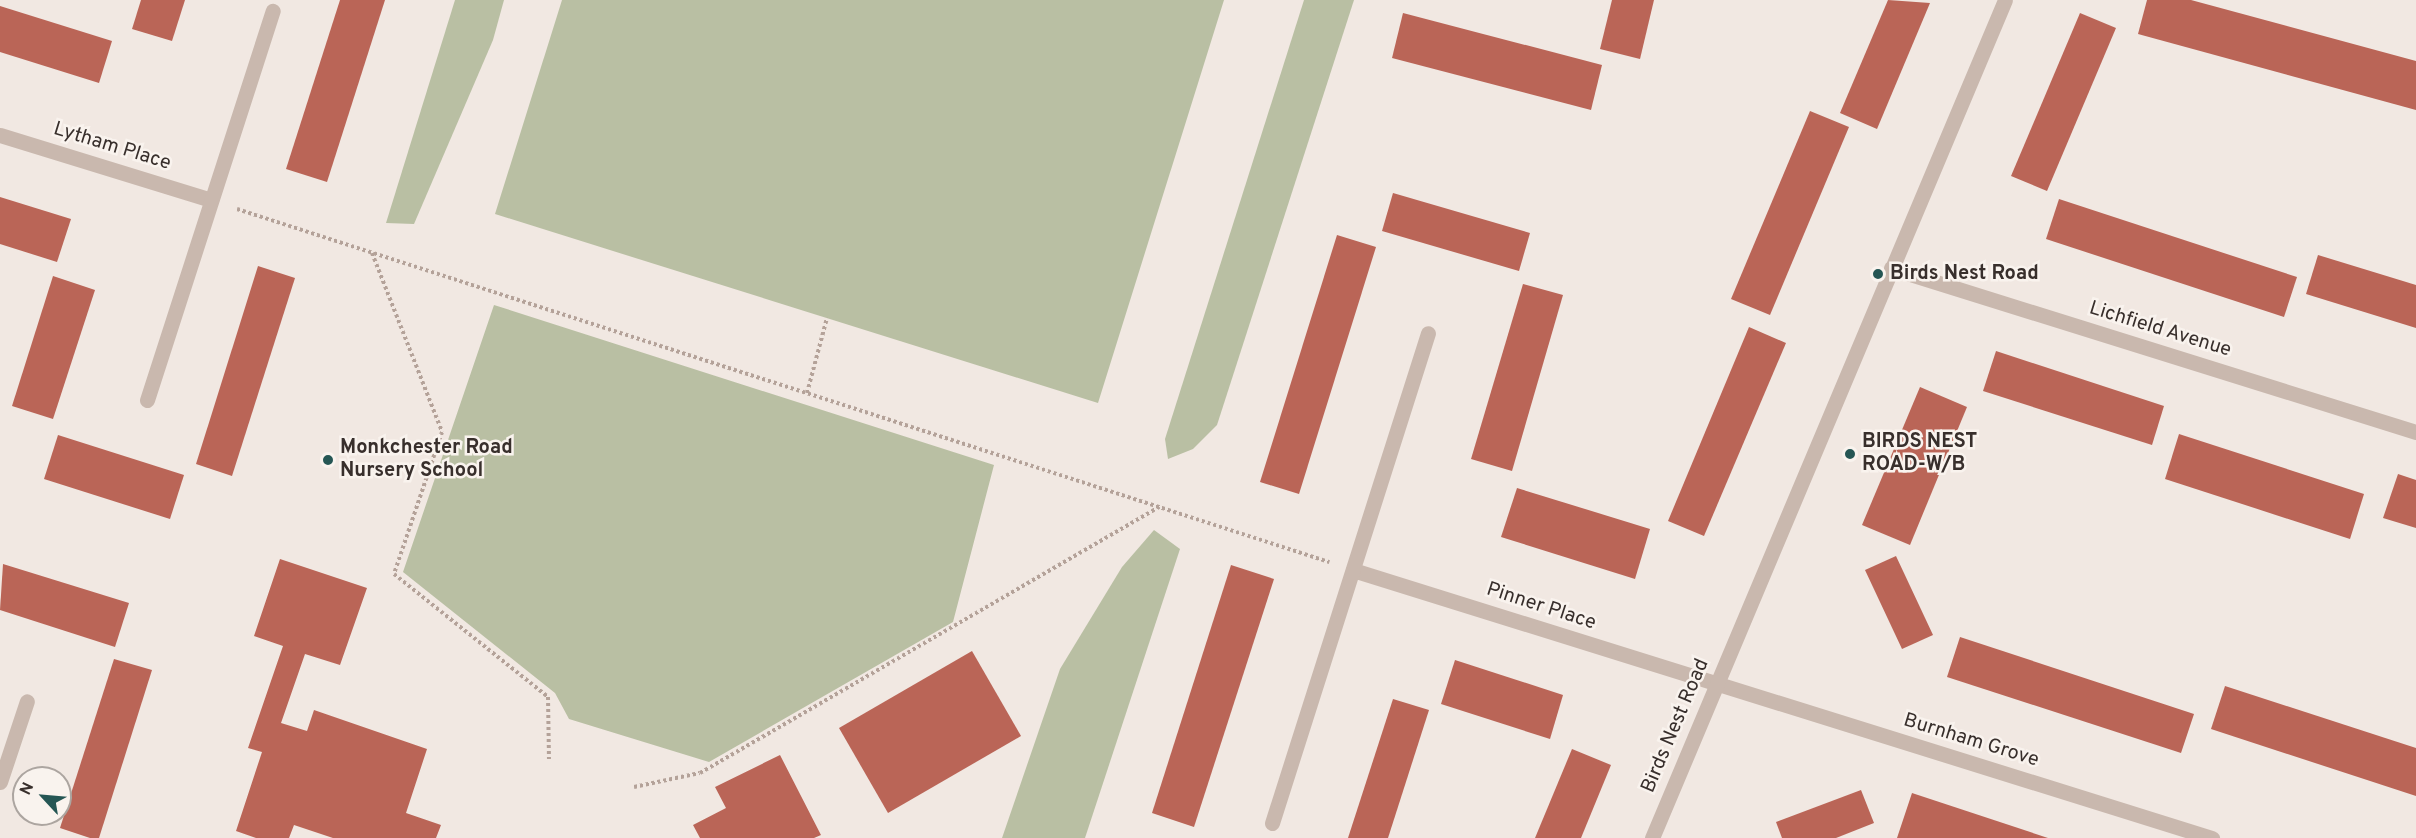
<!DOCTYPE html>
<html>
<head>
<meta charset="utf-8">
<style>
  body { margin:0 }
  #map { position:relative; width:2416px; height:838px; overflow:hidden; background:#f1e8e2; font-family:Overpass,sans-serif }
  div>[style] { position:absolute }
  .green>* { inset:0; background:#b9bfa3 }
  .building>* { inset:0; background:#ba6557 }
  .path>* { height:4px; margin-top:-2px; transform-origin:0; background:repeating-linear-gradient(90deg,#b4a299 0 3px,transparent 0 6px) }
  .minor>* { height:15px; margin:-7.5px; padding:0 7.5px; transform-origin:7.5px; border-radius:7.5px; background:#c9b8ae }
  .dots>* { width:16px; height:16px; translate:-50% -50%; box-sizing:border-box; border:3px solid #f9f3ee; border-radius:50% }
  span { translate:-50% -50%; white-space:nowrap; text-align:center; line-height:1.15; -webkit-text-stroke:5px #f9f3ee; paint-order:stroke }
  .street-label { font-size:20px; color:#382f2c }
  .poi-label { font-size:20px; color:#382f2c; font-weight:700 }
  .left { translate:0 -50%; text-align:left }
  .north { position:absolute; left:12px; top:766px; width:60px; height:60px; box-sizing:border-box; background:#f9f3ee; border:2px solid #aca5a0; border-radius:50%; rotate:296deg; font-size:16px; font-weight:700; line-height:24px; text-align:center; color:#382f2c }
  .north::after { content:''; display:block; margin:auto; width:21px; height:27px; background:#255654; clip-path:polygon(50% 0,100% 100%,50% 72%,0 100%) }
</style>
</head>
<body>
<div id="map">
  <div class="green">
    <div style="clip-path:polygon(455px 0,504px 0,493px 40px,414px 224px,386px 223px)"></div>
    <div style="clip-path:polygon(562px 0,1224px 0,1098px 403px,495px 214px)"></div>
    <div style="clip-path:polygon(1304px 0,1354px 0,1217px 425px,1193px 449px,1168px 459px,1165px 439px)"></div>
    <div style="clip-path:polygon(494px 305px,994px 465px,953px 622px,709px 762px,569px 719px,555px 693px,403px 572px)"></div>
    <div style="clip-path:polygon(1154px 530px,1180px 549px,1085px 838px,1002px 838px,1060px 669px,1122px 567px)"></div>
  </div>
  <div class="building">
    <div style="clip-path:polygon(141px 0,185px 0,172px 41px,132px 29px)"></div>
    <div style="clip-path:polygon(340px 0,385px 0,327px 182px,286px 169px)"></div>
    <div style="clip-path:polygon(1612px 0,1654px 0,1640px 59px,1600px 49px)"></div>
    <div style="clip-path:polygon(1888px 0,1930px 3px,1877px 129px,1840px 113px)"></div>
    <div style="clip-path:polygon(2147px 0,2191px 0,2416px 61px,2416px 110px,2138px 34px)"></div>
    <div style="clip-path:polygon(0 6px,112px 41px,99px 83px,0 52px)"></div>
    <div style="clip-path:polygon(1403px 13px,1602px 65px,1591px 110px,1392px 58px)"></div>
    <div style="clip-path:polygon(2080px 13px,2116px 28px,2047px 191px,2011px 176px)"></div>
    <div style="clip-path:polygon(1810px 111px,1849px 127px,1770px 315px,1731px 299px)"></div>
    <div style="clip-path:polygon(1393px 193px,1530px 233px,1519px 271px,1382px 231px)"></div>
    <div style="clip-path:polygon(0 197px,71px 219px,57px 262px,0 244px)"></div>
    <div style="clip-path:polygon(2059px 199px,2297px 277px,2284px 317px,2046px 239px)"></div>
    <div style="clip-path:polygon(1337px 235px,1376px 247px,1299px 494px,1260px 482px)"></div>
    <div style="clip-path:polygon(2318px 255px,2416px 285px,2416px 328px,2306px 294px)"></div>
    <div style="clip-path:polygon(258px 266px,295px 278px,232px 476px,196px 464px)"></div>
    <div style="clip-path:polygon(53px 276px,95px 290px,53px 419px,12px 406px)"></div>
    <div style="clip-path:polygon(1523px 284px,1563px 295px,1512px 471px,1471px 459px)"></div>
    <div style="clip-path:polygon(1749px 327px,1786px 343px,1704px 536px,1668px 521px)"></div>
    <div style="clip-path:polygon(1996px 351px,2164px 406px,2152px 445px,1983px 391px)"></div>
    <div style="clip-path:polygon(1920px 387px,1967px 407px,1910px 545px,1862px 525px)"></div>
    <div style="clip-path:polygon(2179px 434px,2364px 494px,2350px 539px,2165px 479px)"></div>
    <div style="clip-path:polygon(58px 435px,184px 475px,170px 519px,44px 479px)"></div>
    <div style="clip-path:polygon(2398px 474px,2416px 480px,2416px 528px,2383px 518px)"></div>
    <div style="clip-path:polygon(1517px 488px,1650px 529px,1635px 579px,1501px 537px)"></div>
    <div style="clip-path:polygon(1896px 556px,1933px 635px,1902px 649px,1865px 570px)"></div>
    <div style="clip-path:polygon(280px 559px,367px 588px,340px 665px,305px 654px,281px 723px,307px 731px,314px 710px,427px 749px,406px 813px,441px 825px,436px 838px,333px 838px,294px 825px,289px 838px,256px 838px,236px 831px,262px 752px,248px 748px,283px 646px,254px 636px)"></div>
    <div style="clip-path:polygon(3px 564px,129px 603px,115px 647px,0 610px)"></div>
    <div style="clip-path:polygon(1231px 565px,1274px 579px,1194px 827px,1152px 813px)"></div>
    <div style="clip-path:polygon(1960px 637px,2194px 714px,2181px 753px,1947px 677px)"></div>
    <div style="clip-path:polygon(972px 651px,1021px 736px,888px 813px,839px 728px)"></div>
    <div style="clip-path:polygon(114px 659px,152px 670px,99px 838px,90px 838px,60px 828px)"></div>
    <div style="clip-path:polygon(1455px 660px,1563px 695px,1550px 739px,1441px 704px)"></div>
    <div style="clip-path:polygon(2225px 686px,2416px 748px,2416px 796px,2211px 729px)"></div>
    <div style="clip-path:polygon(1393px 699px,1429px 710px,1388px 838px,1348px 838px)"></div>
    <div style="clip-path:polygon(1572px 749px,1611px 765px,1581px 838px,1535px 838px)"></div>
    <div style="clip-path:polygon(780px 755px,821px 835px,814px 838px,700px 838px,693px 825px,726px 808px,715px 787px)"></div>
    <div style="clip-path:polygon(1861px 790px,1874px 823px,1836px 838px,1782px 838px,1776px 822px)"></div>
    <div style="clip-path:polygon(1912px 793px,2048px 838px,1897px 838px)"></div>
  </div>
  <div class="path">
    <div style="left:237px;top:209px;width:1148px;rotate:17.91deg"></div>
    <div style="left:372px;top:253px;width:192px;rotate:68.6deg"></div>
    <div style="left:442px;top:432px;width:150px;rotate:108.7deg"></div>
    <div style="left:394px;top:574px;width:197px;rotate:38.6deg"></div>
    <div style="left:548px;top:697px;width:62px;rotate:89.1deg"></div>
    <div style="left:807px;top:393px;width:78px;rotate:-75.1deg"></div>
    <div style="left:634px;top:787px;width:67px;rotate:-12deg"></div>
    <div style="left:700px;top:773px;width:531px;rotate:-30.09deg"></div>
  </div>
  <div class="minor">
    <div style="left:0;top:135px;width:221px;rotate:17.1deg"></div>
    <div style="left:1891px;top:268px;width:550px;rotate:17.35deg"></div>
    <div style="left:147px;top:400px;width:409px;rotate:-72.1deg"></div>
    <div style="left:1353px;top:570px;width:900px;rotate:17.33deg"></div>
    <div style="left:0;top:782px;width:85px;rotate:-71.6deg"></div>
    <div style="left:1272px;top:823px;width:514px;rotate:-72.34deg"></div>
    <div style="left:1652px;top:838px;width:909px;rotate:-67.16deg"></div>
  </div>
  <div class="dots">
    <div style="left:1878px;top:274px;background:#255654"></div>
    <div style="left:1850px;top:454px;background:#255654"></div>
    <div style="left:328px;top:460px;background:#255654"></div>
  </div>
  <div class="street-label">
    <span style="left:112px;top:147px;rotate:17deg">Lytham Place</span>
    <span style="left:2160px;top:330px;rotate:17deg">Lichfield Avenue</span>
    <span style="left:1541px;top:607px;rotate:18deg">Pinner Place</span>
    <span style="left:1676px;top:726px;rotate:-67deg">Birds Nest Road</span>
    <span style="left:1971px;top:741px;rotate:17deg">Burnham Grove</span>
  </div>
  <div class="poi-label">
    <span class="left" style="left:1890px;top:274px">Birds Nest Road</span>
    <span class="left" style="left:1862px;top:454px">BIRDS NEST<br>ROAD-W/B</span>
    <span class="left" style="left:340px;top:460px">Monkchester Road<br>Nursery School</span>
  </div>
  <div class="north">N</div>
</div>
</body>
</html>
